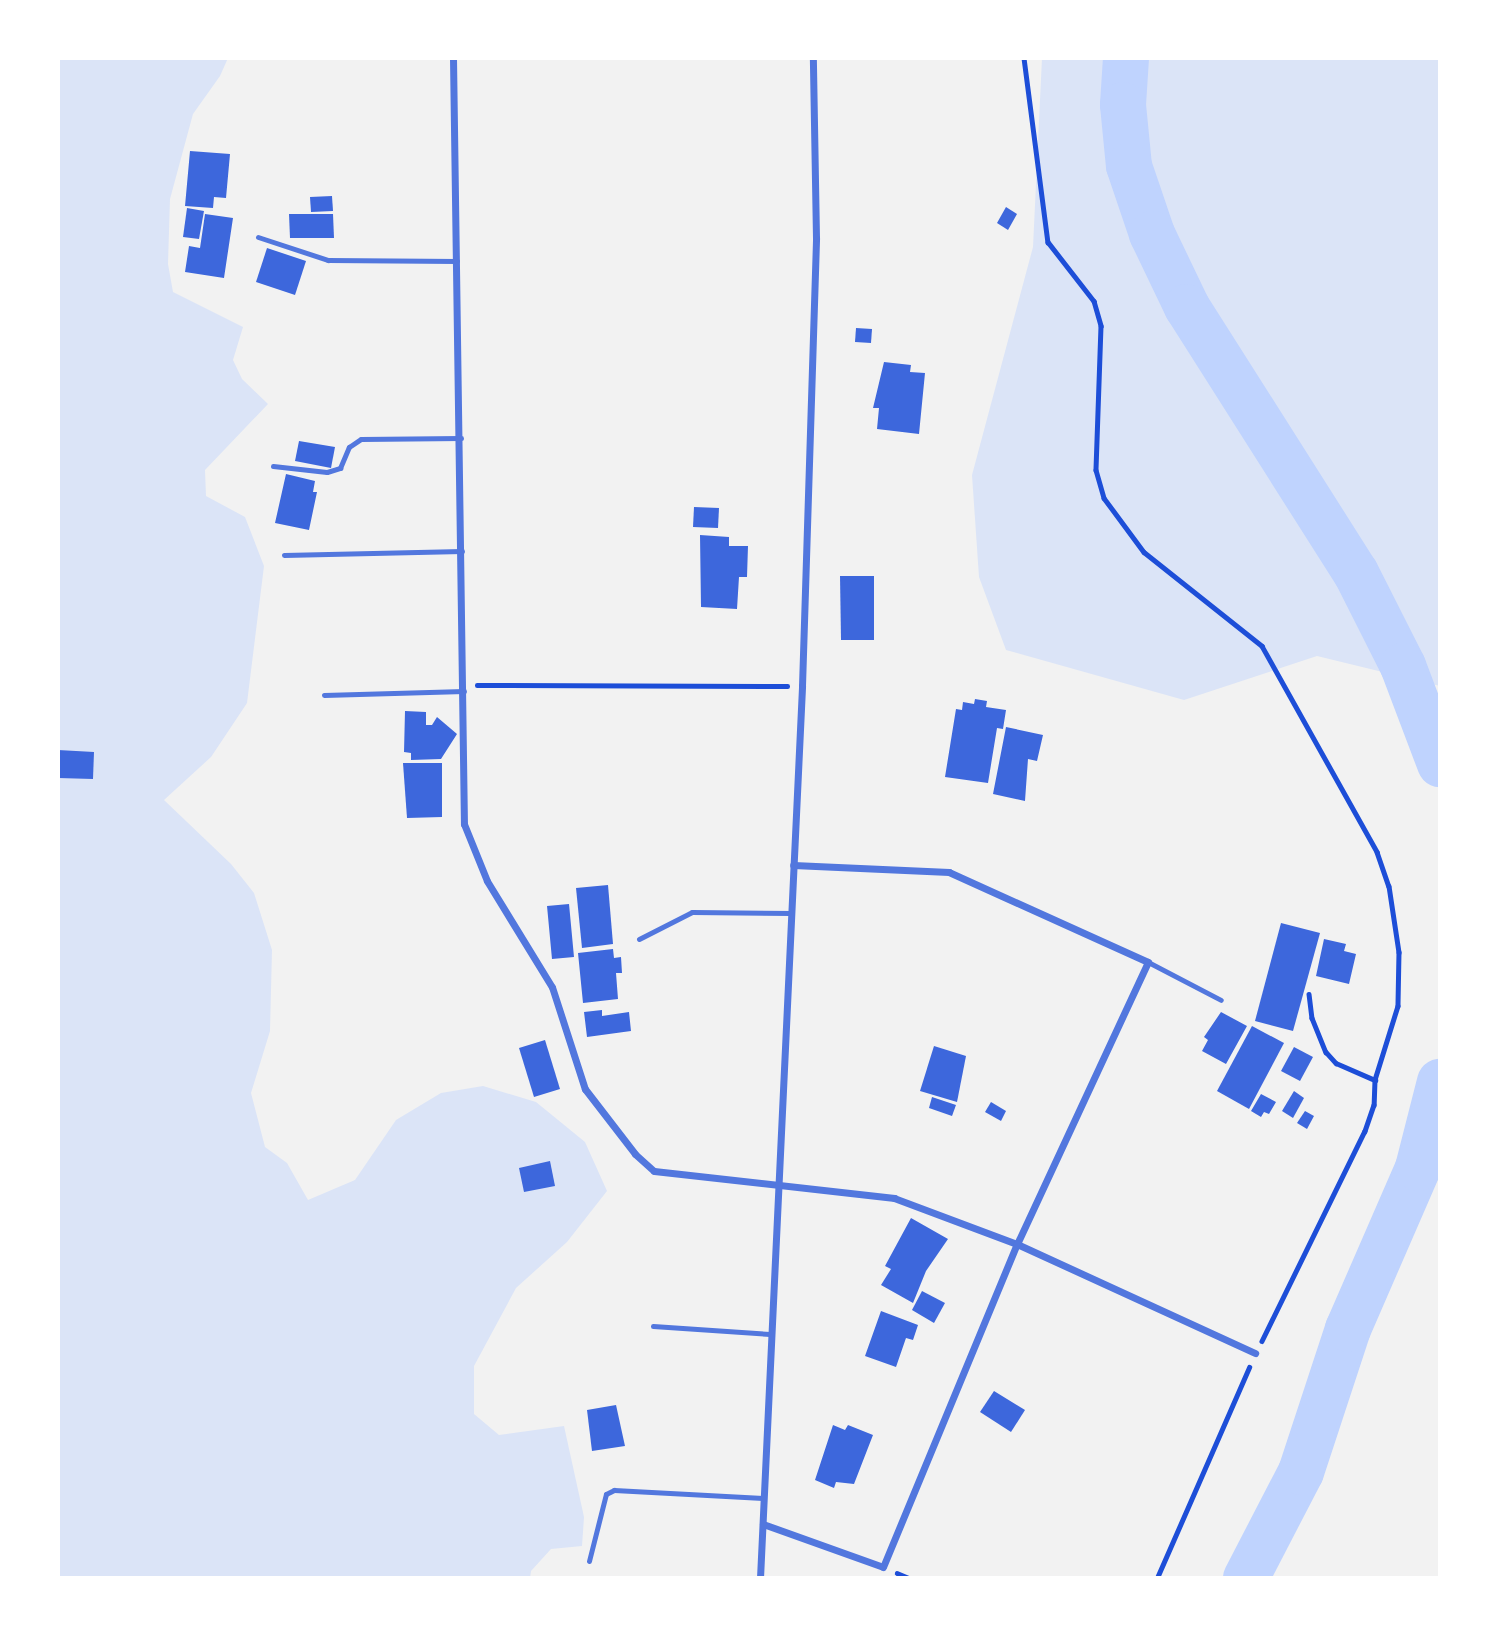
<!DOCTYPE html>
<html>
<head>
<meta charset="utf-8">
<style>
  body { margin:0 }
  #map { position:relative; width:1498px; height:1636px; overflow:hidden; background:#f2f2f2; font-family:"Zilla Slab",serif }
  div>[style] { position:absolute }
  .green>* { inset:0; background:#dbe4f7 }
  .river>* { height:46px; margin:-23px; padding:0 23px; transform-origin:23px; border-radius:23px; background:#bfd3fe }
  .building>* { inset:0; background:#3d67dc }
  .path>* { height:4.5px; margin:-2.25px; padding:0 2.25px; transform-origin:2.25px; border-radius:2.25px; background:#1d4ed8 }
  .service>* { height:5px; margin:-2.5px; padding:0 2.5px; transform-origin:2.5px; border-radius:2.5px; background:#5277de }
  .minor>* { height:7px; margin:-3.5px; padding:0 3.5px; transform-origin:3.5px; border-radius:3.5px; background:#5277de }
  span { translate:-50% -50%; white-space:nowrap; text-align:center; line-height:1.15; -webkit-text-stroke:7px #fff; paint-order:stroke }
  .frame { position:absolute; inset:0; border:60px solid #fff; pointer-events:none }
</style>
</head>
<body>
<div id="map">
  <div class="green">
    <div style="clip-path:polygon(58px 58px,228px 58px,220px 76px,193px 114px,170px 199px,168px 264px,173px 292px,243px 327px,233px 360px,242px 379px,268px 404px,205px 470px,206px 496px,245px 517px,264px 566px,247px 703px,211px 757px,164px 800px,231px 864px,254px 893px,272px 950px,270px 1031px,251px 1093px,265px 1147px,287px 1163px,308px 1200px,355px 1180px,396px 1120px,441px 1093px,483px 1086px,536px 1102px,585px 1142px,607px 1191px,567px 1242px,516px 1288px,474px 1366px,474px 1414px,499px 1435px,564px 1426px,584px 1517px,582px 1546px,551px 1549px,531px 1571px,530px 1578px,58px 1578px)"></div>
    <div style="clip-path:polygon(1042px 58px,1440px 58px,1440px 686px,1317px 656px,1184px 700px,1006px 650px,979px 577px,972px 475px,1033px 247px)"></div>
  </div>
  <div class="river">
    <div style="left:1126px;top:58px;width:47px;rotate:93.7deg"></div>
    <div style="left:1123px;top:105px;width:61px;rotate:84.4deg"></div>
    <div style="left:1129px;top:166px;width:72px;rotate:71.3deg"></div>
    <div style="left:1152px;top:234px;width:81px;rotate:64.4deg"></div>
    <div style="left:1187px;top:307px;width:315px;rotate:57.6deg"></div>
    <div style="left:1356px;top:573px;width:104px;rotate:63.2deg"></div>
    <div style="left:1403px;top:666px;width:105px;rotate:69.3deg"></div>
    <div style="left:1246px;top:1578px;width:119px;rotate:-62.6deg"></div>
    <div style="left:1301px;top:1472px;width:151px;rotate:-71.8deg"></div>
    <div style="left:1348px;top:1329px;width:176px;rotate:-66.5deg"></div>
    <div style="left:1418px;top:1168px;width:89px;rotate:-75.7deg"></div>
  </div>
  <div class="building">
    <div style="clip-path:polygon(190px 151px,230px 154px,226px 198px,214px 197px,213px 208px,185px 206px)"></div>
    <div style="clip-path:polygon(332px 196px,333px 211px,311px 212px,310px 197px)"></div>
    <div style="clip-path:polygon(1006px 207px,1017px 214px,1008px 230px,997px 223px)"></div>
    <div style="clip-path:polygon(187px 208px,204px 211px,199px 239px,183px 237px)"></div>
    <div style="clip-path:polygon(205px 214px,233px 218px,224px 278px,185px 272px,189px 246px,200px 248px)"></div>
    <div style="clip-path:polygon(289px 214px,333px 214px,334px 238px,290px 238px)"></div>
    <div style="clip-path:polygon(267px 248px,306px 261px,295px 295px,256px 282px)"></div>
    <div style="clip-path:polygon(856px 328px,872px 329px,871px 343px,855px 342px)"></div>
    <div style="clip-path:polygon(884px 362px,911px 365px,910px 372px,925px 373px,919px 434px,877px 429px,879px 408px,873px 408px)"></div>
    <div style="clip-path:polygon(299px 441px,335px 447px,331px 468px,295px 461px)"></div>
    <div style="clip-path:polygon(286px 474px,315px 481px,313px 492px,317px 492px,309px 530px,275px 523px)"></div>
    <div style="clip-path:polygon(694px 507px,719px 508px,718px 528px,693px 527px)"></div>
    <div style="clip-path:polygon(700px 535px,729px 537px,729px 546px,748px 546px,747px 577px,739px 577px,737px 609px,701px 607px)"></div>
    <div style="clip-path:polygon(840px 576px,874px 576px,874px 640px,841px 640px)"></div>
    <div style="clip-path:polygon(975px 699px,987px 701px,986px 707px,1006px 710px,1003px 729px,997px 728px,988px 783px,945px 777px,956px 709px,962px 710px,963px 702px,974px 704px)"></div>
    <div style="clip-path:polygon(405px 711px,426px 712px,426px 725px,432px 725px,437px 717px,457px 734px,441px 759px,411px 760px,411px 753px,404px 752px)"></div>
    <div style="clip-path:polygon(1006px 727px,1043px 735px,1037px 761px,1028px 759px,1025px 801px,993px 794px)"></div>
    <div style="clip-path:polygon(58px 750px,94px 752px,93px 779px,58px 778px)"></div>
    <div style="clip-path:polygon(403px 763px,442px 763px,442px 817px,407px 818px)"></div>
    <div style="clip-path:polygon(608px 885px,613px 944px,582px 948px,576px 888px)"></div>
    <div style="clip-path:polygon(569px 904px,574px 957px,552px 959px,547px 906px)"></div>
    <div style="clip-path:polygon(1281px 923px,1320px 933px,1293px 1031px,1255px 1021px)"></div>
    <div style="clip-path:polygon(1324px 939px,1346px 944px,1344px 951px,1356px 954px,1349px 984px,1316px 976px)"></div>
    <div style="clip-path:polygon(613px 949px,614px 958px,621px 957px,622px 973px,616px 973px,618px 999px,583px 1003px,578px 953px)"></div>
    <div style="clip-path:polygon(602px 1010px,602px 1016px,629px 1012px,631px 1031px,587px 1037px,584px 1012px)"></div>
    <div style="clip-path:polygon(1221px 1012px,1247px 1026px,1226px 1064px,1202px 1051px,1208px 1040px,1204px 1037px)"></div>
    <div style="clip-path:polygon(1252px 1026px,1284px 1043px,1249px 1109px,1217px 1091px)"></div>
    <div style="clip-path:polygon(545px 1040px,560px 1089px,534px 1097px,519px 1048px)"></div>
    <div style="clip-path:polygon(934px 1046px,966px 1056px,957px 1102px,920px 1091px)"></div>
    <div style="clip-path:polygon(1294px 1047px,1313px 1057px,1300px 1081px,1281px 1071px)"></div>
    <div style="clip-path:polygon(1294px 1091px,1304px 1098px,1293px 1118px,1282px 1111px)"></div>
    <div style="clip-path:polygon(1261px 1094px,1276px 1102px,1269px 1114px,1264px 1112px,1261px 1117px,1251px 1111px)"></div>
    <div style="clip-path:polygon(932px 1097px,956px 1105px,952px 1116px,929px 1108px)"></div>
    <div style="clip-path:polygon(991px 1102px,1006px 1111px,1001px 1121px,985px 1112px)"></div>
    <div style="clip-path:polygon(1305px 1111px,1314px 1116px,1307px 1129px,1297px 1123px)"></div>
    <div style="clip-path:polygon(550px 1161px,555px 1186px,524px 1192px,519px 1168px)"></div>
    <div style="clip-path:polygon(911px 1218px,948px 1239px,926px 1271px,913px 1303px,881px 1285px,891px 1269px,885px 1266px)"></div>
    <div style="clip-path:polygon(922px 1291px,945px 1303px,934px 1323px,912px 1310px)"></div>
    <div style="clip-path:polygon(881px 1311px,918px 1325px,913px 1340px,906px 1338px,896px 1367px,865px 1356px)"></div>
    <div style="clip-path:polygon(994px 1391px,1025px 1410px,1011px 1432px,980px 1412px)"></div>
    <div style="clip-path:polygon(616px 1405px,625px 1446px,592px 1451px,587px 1410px)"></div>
    <div style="clip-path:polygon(833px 1425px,845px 1430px,848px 1425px,873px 1435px,854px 1484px,836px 1482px,834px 1488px,815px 1480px)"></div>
  </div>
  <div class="path">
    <div style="left:1024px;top:58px;width:186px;rotate:82.6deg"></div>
    <div style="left:1048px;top:242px;width:75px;rotate:52.1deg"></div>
    <div style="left:1094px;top:301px;width:26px;rotate:74deg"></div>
    <div style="left:1101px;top:326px;width:144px;rotate:92deg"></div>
    <div style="left:1096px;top:470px;width:29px;rotate:74deg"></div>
    <div style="left:1104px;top:498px;width:67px;rotate:53.5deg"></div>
    <div style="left:1144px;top:552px;width:151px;rotate:38.5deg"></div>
    <div style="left:1262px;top:646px;width:236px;rotate:60.8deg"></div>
    <div style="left:1377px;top:852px;width:36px;rotate:71deg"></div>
    <div style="left:1389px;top:886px;width:67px;rotate:81.4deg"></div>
    <div style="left:1399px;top:952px;width:54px;rotate:91.1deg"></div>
    <div style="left:1398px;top:1006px;width:77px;rotate:107.3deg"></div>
    <div style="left:1375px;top:1080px;width:25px;rotate:92deg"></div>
    <div style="left:1374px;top:1105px;width:28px;rotate:109deg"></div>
    <div style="left:1365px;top:1131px;width:234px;rotate:116.1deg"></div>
    <div style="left:477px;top:685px;width:310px;rotate:0.2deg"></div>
    <div style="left:1309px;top:994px;width:24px;rotate:83deg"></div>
    <div style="left:1312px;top:1018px;width:37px;rotate:68deg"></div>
    <div style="left:1326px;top:1052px;width:15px;rotate:48deg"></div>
    <div style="left:1336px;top:1063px;width:43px;rotate:23.6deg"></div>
    <div style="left:897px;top:1573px;width:13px;rotate:23deg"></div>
    <div style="left:1157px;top:1578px;width:230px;rotate:-66.4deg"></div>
  </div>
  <div class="service">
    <div style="left:258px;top:237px;width:74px;rotate:18.2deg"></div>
    <div style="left:328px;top:260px;width:129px;rotate:0.4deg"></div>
    <div style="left:273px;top:466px;width:54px;rotate:6.3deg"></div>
    <div style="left:327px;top:472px;width:14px;rotate:-17deg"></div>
    <div style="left:340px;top:468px;width:23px;rotate:-67deg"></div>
    <div style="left:349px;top:447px;width:14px;rotate:-34deg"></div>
    <div style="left:361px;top:439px;width:100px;rotate:-0.6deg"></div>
    <div style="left:284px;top:555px;width:178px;rotate:-1.3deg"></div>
    <div style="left:324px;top:695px;width:140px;rotate:-1.6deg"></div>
    <div style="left:639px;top:939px;width:59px;rotate:-27deg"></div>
    <div style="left:692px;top:912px;width:99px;rotate:0.6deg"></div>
    <div style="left:1148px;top:962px;width:82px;rotate:27.5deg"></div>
    <div style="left:653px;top:1326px;width:117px;rotate:3.9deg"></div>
    <div style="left:589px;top:1561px;width:69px;rotate:-75.8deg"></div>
    <div style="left:606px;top:1494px;width:9px;rotate:-27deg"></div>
    <div style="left:614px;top:1490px;width:149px;rotate:3.1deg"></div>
  </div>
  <div class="minor">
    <div style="left:453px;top:58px;width:766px;rotate:89.18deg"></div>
    <div style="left:464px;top:824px;width:61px;rotate:68deg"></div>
    <div style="left:487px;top:881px;width:124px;rotate:58.5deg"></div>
    <div style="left:552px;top:987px;width:107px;rotate:72.1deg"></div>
    <div style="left:585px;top:1089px;width:82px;rotate:52.4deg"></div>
    <div style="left:635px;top:1154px;width:25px;rotate:42deg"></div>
    <div style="left:654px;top:1171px;width:242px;rotate:6.4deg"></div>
    <div style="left:894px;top:1198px;width:131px;rotate:20.5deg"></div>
    <div style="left:1017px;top:1244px;width:262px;rotate:24.6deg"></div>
    <div style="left:763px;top:1524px;width:127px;rotate:19.7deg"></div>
    <div style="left:883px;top:1567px;width:350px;rotate:-67.5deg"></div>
    <div style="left:1017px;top:1244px;width:311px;rotate:-65.1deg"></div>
    <div style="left:1148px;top:962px;width:218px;rotate:-155.7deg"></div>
    <div style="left:949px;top:872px;width:156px;rotate:-177.4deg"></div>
    <div style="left:760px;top:1578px;width:893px;rotate:-87.3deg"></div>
    <div style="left:802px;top:686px;width:448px;rotate:-88.2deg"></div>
    <div style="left:816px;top:238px;width:180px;rotate:-91deg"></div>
  </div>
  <div class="frame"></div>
</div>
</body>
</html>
